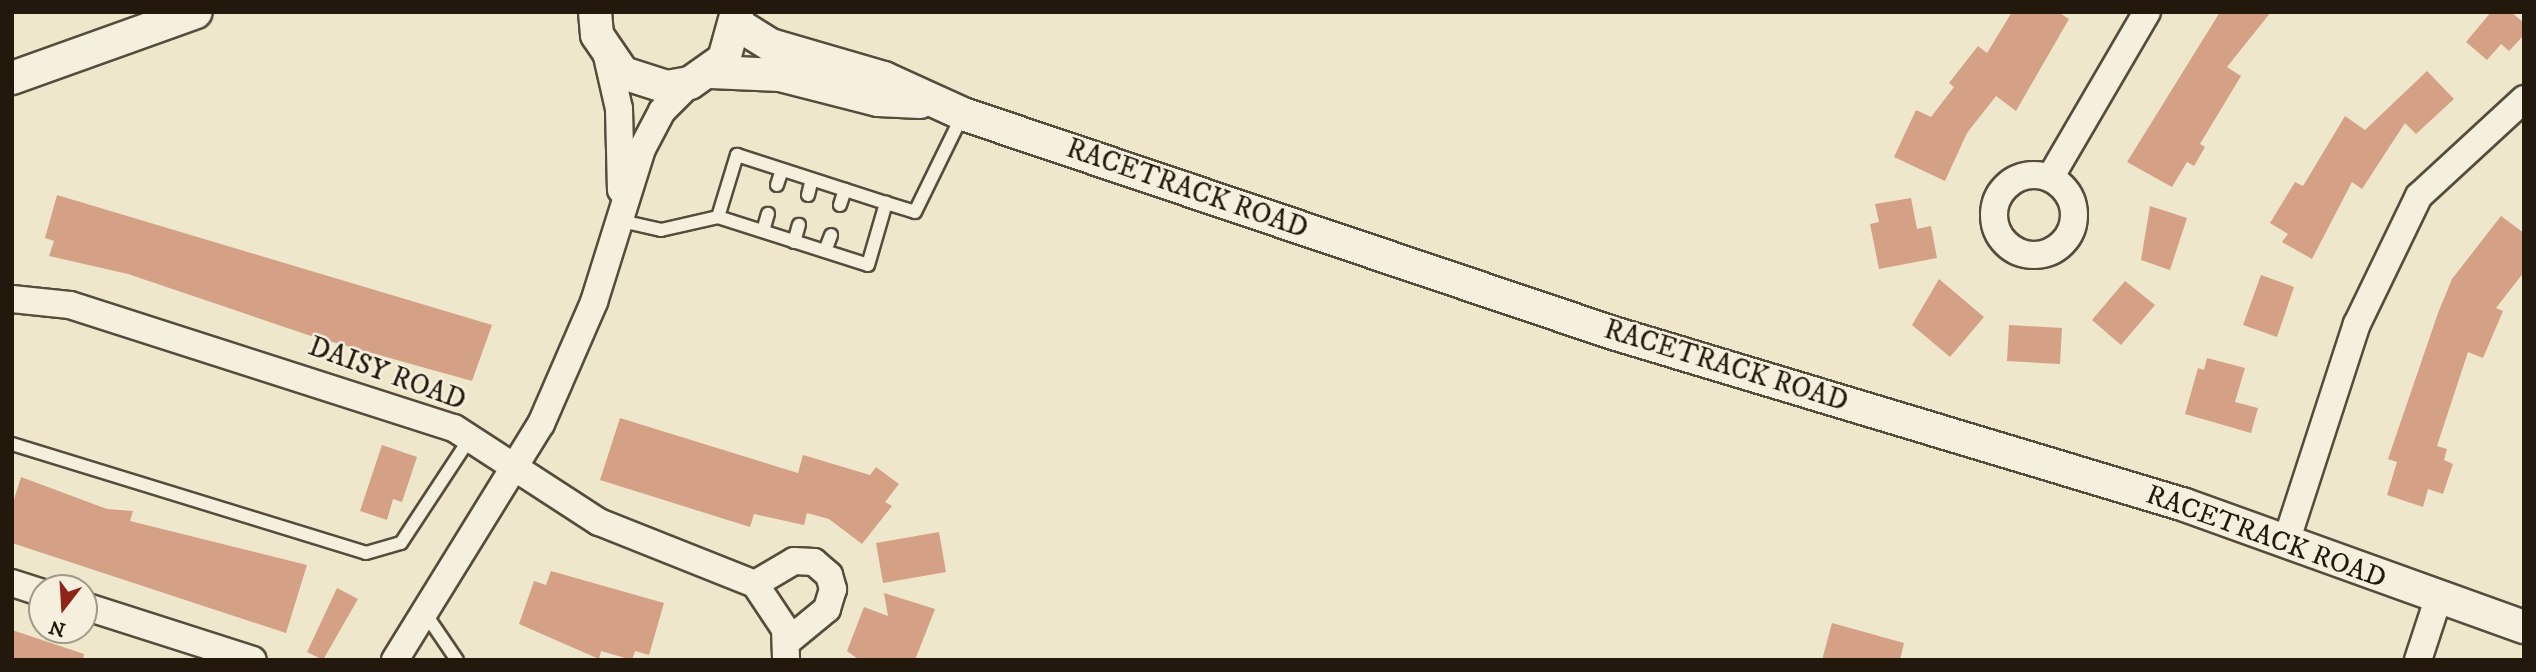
<!DOCTYPE html>
<html>
<head>
<meta charset="utf-8">
<style>
  body { margin:0 }
  #map { position:relative; width:2536px; height:672px; overflow:hidden; background:#efe7cb; font-family:"IM FELL DW Pica",serif }
  div>[style] { position:absolute }
  .building>* { inset:0; background:#d4a187 }
  .roads { filter:drop-shadow(2px 0 #554c3c) drop-shadow(-2px 0 #554c3c) drop-shadow(0 2px #554c3c) drop-shadow(0 -2px #554c3c) }
  .service>* { height:12px; margin:-6px; padding:0 6px; transform-origin:6px; border-radius:6px; background:#f5efdd }
  .minor>* { height:26px; margin:-13px; padding:0 13px; transform-origin:13px; border-radius:13px; background:#f5efdd }
  .minor>.ring { margin:-13px; padding:0; box-sizing:content-box; background:none; border:26px solid #f5efdd; border-radius:50% }
  .tertiary>* { height:32px; margin:-16px; padding:0 16px; transform-origin:16px; border-radius:16px; background:#f5efdd }
  span { translate:-50% -50%; white-space:nowrap; text-align:center; line-height:1.15; -webkit-text-stroke:5px #f5efdd; paint-order:stroke }
  .street-label { font-size:28px; color:#22180c }
  .frame { position:absolute; inset:0; border:14px solid #22180c; pointer-events:none }
  .north { position:absolute; left:28px; top:574px; width:70px; height:70px; box-sizing:border-box; background:#f5efdd; border:2px solid #a19989; border-radius:50%; rotate:197deg; font-size:19px; font-weight:700; line-height:28px; text-align:center; color:#22180c }
  .north::after { content:''; display:block; margin:auto; width:24px; height:32px; background:#8f2418; clip-path:polygon(50% 0,100% 100%,50% 72%,0 100%) }
</style>
</head>
<body>
<div id="map">
  <div class="building">
    <div style="clip-path:polygon(2012px 12px,2058px 12px,2069px 19px,2016px 111px,1996px 96px,1967px 133px,1945px 181px,1894px 157px,1916px 110px,1931px 117px,1954px 87px,1949px 83px,1978px 46px,1987px 53px)"></div>
    <div style="clip-path:polygon(2220px 12px,2271px 12px,2227px 67px,2241px 76px,2200px 144px,2205px 147px,2194px 166px,2187px 162px,2172px 187px,2127px 162px)"></div>
    <div style="clip-path:polygon(2491px 12px,2511px 12px,2524px 23px,2524px 35px,2509px 51px,2501px 44px,2487px 60px,2466px 42px)"></div>
    <div style="clip-path:polygon(2427px 71px,2454px 99px,2416px 134px,2405px 123px,2362px 189px,2352px 182px,2312px 259px,2282px 242px,2288px 234px,2270px 223px,2295px 182px,2303px 186px,2345px 116px,2365px 130px)"></div>
    <div style="clip-path:polygon(57px 195px,492px 325px,472px 381px,311px 336px,128px 274px,49px 256px,54px 241px,45px 238px)"></div>
    <div style="clip-path:polygon(1911px 198px,1917px 229px,1931px 226px,1937px 258px,1879px 269px,1870px 224px,1879px 222px,1875px 204px)"></div>
    <div style="clip-path:polygon(2150px 206px,2187px 218px,2170px 270px,2141px 260px)"></div>
    <div style="clip-path:polygon(2501px 216px,2524px 233px,2524px 272px,2496px 308px,2503px 311px,2483px 358px,2468px 352px,2437px 446px,2447px 449px,2444px 460px,2453px 464px,2443px 494px,2428px 489px,2423px 507px,2387px 495px,2397px 462px,2388px 459px,2438px 313px,2452px 279px)"></div>
    <div style="clip-path:polygon(2261px 275px,2294px 287px,2277px 337px,2243px 325px)"></div>
    <div style="clip-path:polygon(1939px 279px,1984px 317px,1950px 357px,1912px 325px)"></div>
    <div style="clip-path:polygon(2125px 281px,2155px 305px,2121px 345px,2092px 320px)"></div>
    <div style="clip-path:polygon(2009px 325px,2062px 328px,2060px 364px,2007px 361px)"></div>
    <div style="clip-path:polygon(2207px 358px,2245px 368px,2235px 402px,2258px 408px,2251px 433px,2185px 414px,2198px 368px,2204px 370px)"></div>
    <div style="clip-path:polygon(620px 418px,798px 473px,803px 455px,870px 475px,876px 467px,899px 484px,885px 502px,892px 506px,862px 544px,829px 519px,807px 513px,804px 525px,754px 514px,750px 527px,600px 480px)"></div>
    <div style="clip-path:polygon(382px 445px,417px 457px,402px 502px,393px 499px,387px 520px,360px 511px)"></div>
    <div style="clip-path:polygon(21px 477px,107px 509px,133px 511px,130px 521px,307px 565px,286px 633px,12px 543px,12px 506px)"></div>
    <div style="clip-path:polygon(939px 532px,946px 572px,883px 583px,876px 543px)"></div>
    <div style="clip-path:polygon(551px 571px,664px 603px,649px 655px,635px 651px,632px 660px,601px 651px,599px 659px,519px 624px,534px 581px,546px 585px)"></div>
    <div style="clip-path:polygon(337px 588px,358px 599px,323px 660px,307px 652px)"></div>
    <div style="clip-path:polygon(884px 593px,935px 609px,915px 660px,859px 660px,847px 651px,864px 607px,888px 616px)"></div>
    <div style="clip-path:polygon(1832px 623px,1904px 643px,1900px 660px,1822px 660px)"></div>
    <div style="clip-path:polygon(12px 630px,84px 654px,83px 660px,12px 660px)"></div>
  </div>
  <div class="roads">
    <div class="service">
      <div style="left:777px;top:185px;width:16px;rotate:-72deg"></div>
      <div style="left:808px;top:195px;width:16px;rotate:-76deg"></div>
      <div style="left:840px;top:205px;width:16px;rotate:-72deg"></div>
      <div style="left:718px;top:217px;width:65px;rotate:-73deg"></div>
      <div style="left:737px;top:155px;width:157px;rotate:17.9deg"></div>
      <div style="left:617px;top:220px;width:45px;rotate:12.8deg"></div>
      <div style="left:661px;top:230px;width:58px;rotate:-12.8deg"></div>
      <div style="left:718px;top:217px;width:157px;rotate:17.7deg"></div>
      <div style="left:868px;top:265px;width:65px;rotate:-73.8deg"></div>
      <div style="left:886px;top:203px;width:30px;rotate:17deg"></div>
      <div style="left:915px;top:212px;width:109px;rotate:-63.9deg"></div>
      <div style="left:763px;top:231px;width:18px;rotate:-74deg"></div>
      <div style="left:794px;top:242px;width:18px;rotate:-74deg"></div>
      <div style="left:825px;top:251px;width:17px;rotate:-69deg"></div>
      <div style="left:12px;top:444px;width:370px;rotate:17.1deg"></div>
      <div style="left:366px;top:553px;width:36px;rotate:-16deg"></div>
      <div style="left:401px;top:543px;width:126px;rotate:-56.7deg"></div>
      <div style="left:425px;top:613px;width:57px;rotate:55.8deg"></div>
    </div>
    <div class="minor">
      <div style="left:607px;top:56px;width:54px;rotate:77.2deg"></div>
      <div style="left:619px;top:109px;width:81px;rotate:88.6deg"></div>
      <div class="ring" style="left:1994px;top:175px;width:54px;height:54px"></div>
      <div style="left:2050px;top:178px;width:192px;rotate:-59.7deg"></div>
      <div style="left:12px;top:299px;width:58px;rotate:5.9deg"></div>
      <div style="left:70px;top:305px;width:403px;rotate:17.8deg"></div>
      <div style="left:454px;top:428px;width:173px;rotate:33deg"></div>
      <div style="left:599px;top:522px;width:168px;rotate:21.7deg"></div>
      <div style="left:755px;top:584px;width:54px;rotate:56.3deg"></div>
      <div style="left:785px;top:629px;width:31px;rotate:88deg"></div>
      <div style="left:2286px;top:542px;width:229px;rotate:-72deg"></div>
      <div style="left:2357px;top:324px;width:142px;rotate:-64.2deg"></div>
      <div style="left:2419px;top:196px;width:143px;rotate:-42.7deg"></div>
      <div style="left:12px;top:583px;width:32px;rotate:18deg"></div>
      <div style="left:755px;top:584px;width:45px;rotate:-30.5deg"></div>
      <div style="left:794px;top:561px;width:20px;rotate:3deg"></div>
      <div style="left:814px;top:562px;width:20px;rotate:41deg"></div>
      <div style="left:829px;top:575px;width:15px;rotate:74deg"></div>
      <div style="left:833px;top:589px;width:21px;rotate:107deg"></div>
      <div style="left:827px;top:609px;width:52px;rotate:140.5deg"></div>
      <div style="left:84px;top:606px;width:177px;rotate:17.7deg"></div>
      <div style="left:395px;top:660px;width:278px;rotate:-58.3deg"></div>
      <div style="left:541px;top:424px;width:133px;rotate:-66.5deg"></div>
      <div style="left:594px;top:302px;width:160px;rotate:-72.6deg"></div>
      <div style="left:642px;top:149px;width:43px;rotate:-62.2deg"></div>
      <div style="left:662px;top:111px;width:40px;rotate:-45deg"></div>
      <div style="left:2418px;top:660px;width:64px;rotate:-71.8deg"></div>
    </div>
    <div class="tertiary">
      <div style="left:595px;top:12px;width:23px;rotate:85deg"></div>
      <div style="left:597px;top:35px;width:46px;rotate:55.6deg"></div>
      <div style="left:623px;top:73px;width:46px;rotate:17.7deg"></div>
      <div style="left:667px;top:87px;width:23px;rotate:-10deg"></div>
      <div style="left:690px;top:83px;width:42px;rotate:-35.2deg"></div>
      <div style="left:724px;top:59px;width:49px;rotate:-74.5deg"></div>
      <div style="left:737px;top:24px;width:40px;rotate:32deg"></div>
      <div style="left:771px;top:45px;width:118px;rotate:16.3deg"></div>
      <div style="left:884px;top:78px;width:87px;rotate:24.5deg"></div>
      <div style="left:963px;top:114px;width:686px;rotate:18.62deg"></div>
      <div style="left:1613px;top:333px;width:597px;rotate:16.74deg"></div>
      <div style="left:2185px;top:505px;width:360px;rotate:19.8deg"></div>
      <div style="left:711px;top:72px;width:69px;rotate:2.5deg"></div>
      <div style="left:780px;top:75px;width:101px;rotate:14.3deg"></div>
      <div style="left:878px;top:100px;width:42px;rotate:2.7deg"></div>
      <div style="left:12px;top:78px;width:195px;rotate:-19.7deg"></div>
    </div>
  </div>
  <div class="street-label">
    <span style="left:1187px;top:189px;rotate:19deg">RACETRACK ROAD</span>
    <span style="left:1726px;top:366px;rotate:17deg">RACETRACK ROAD</span>
    <span style="left:387px;top:374px;rotate:20deg">DAISY ROAD</span>
    <span style="left:2266px;top:537px;rotate:20deg">RACETRACK ROAD</span>
  </div>
  <div class="frame"></div>
  <div class="north">N</div>
</div>
</body>
</html>
